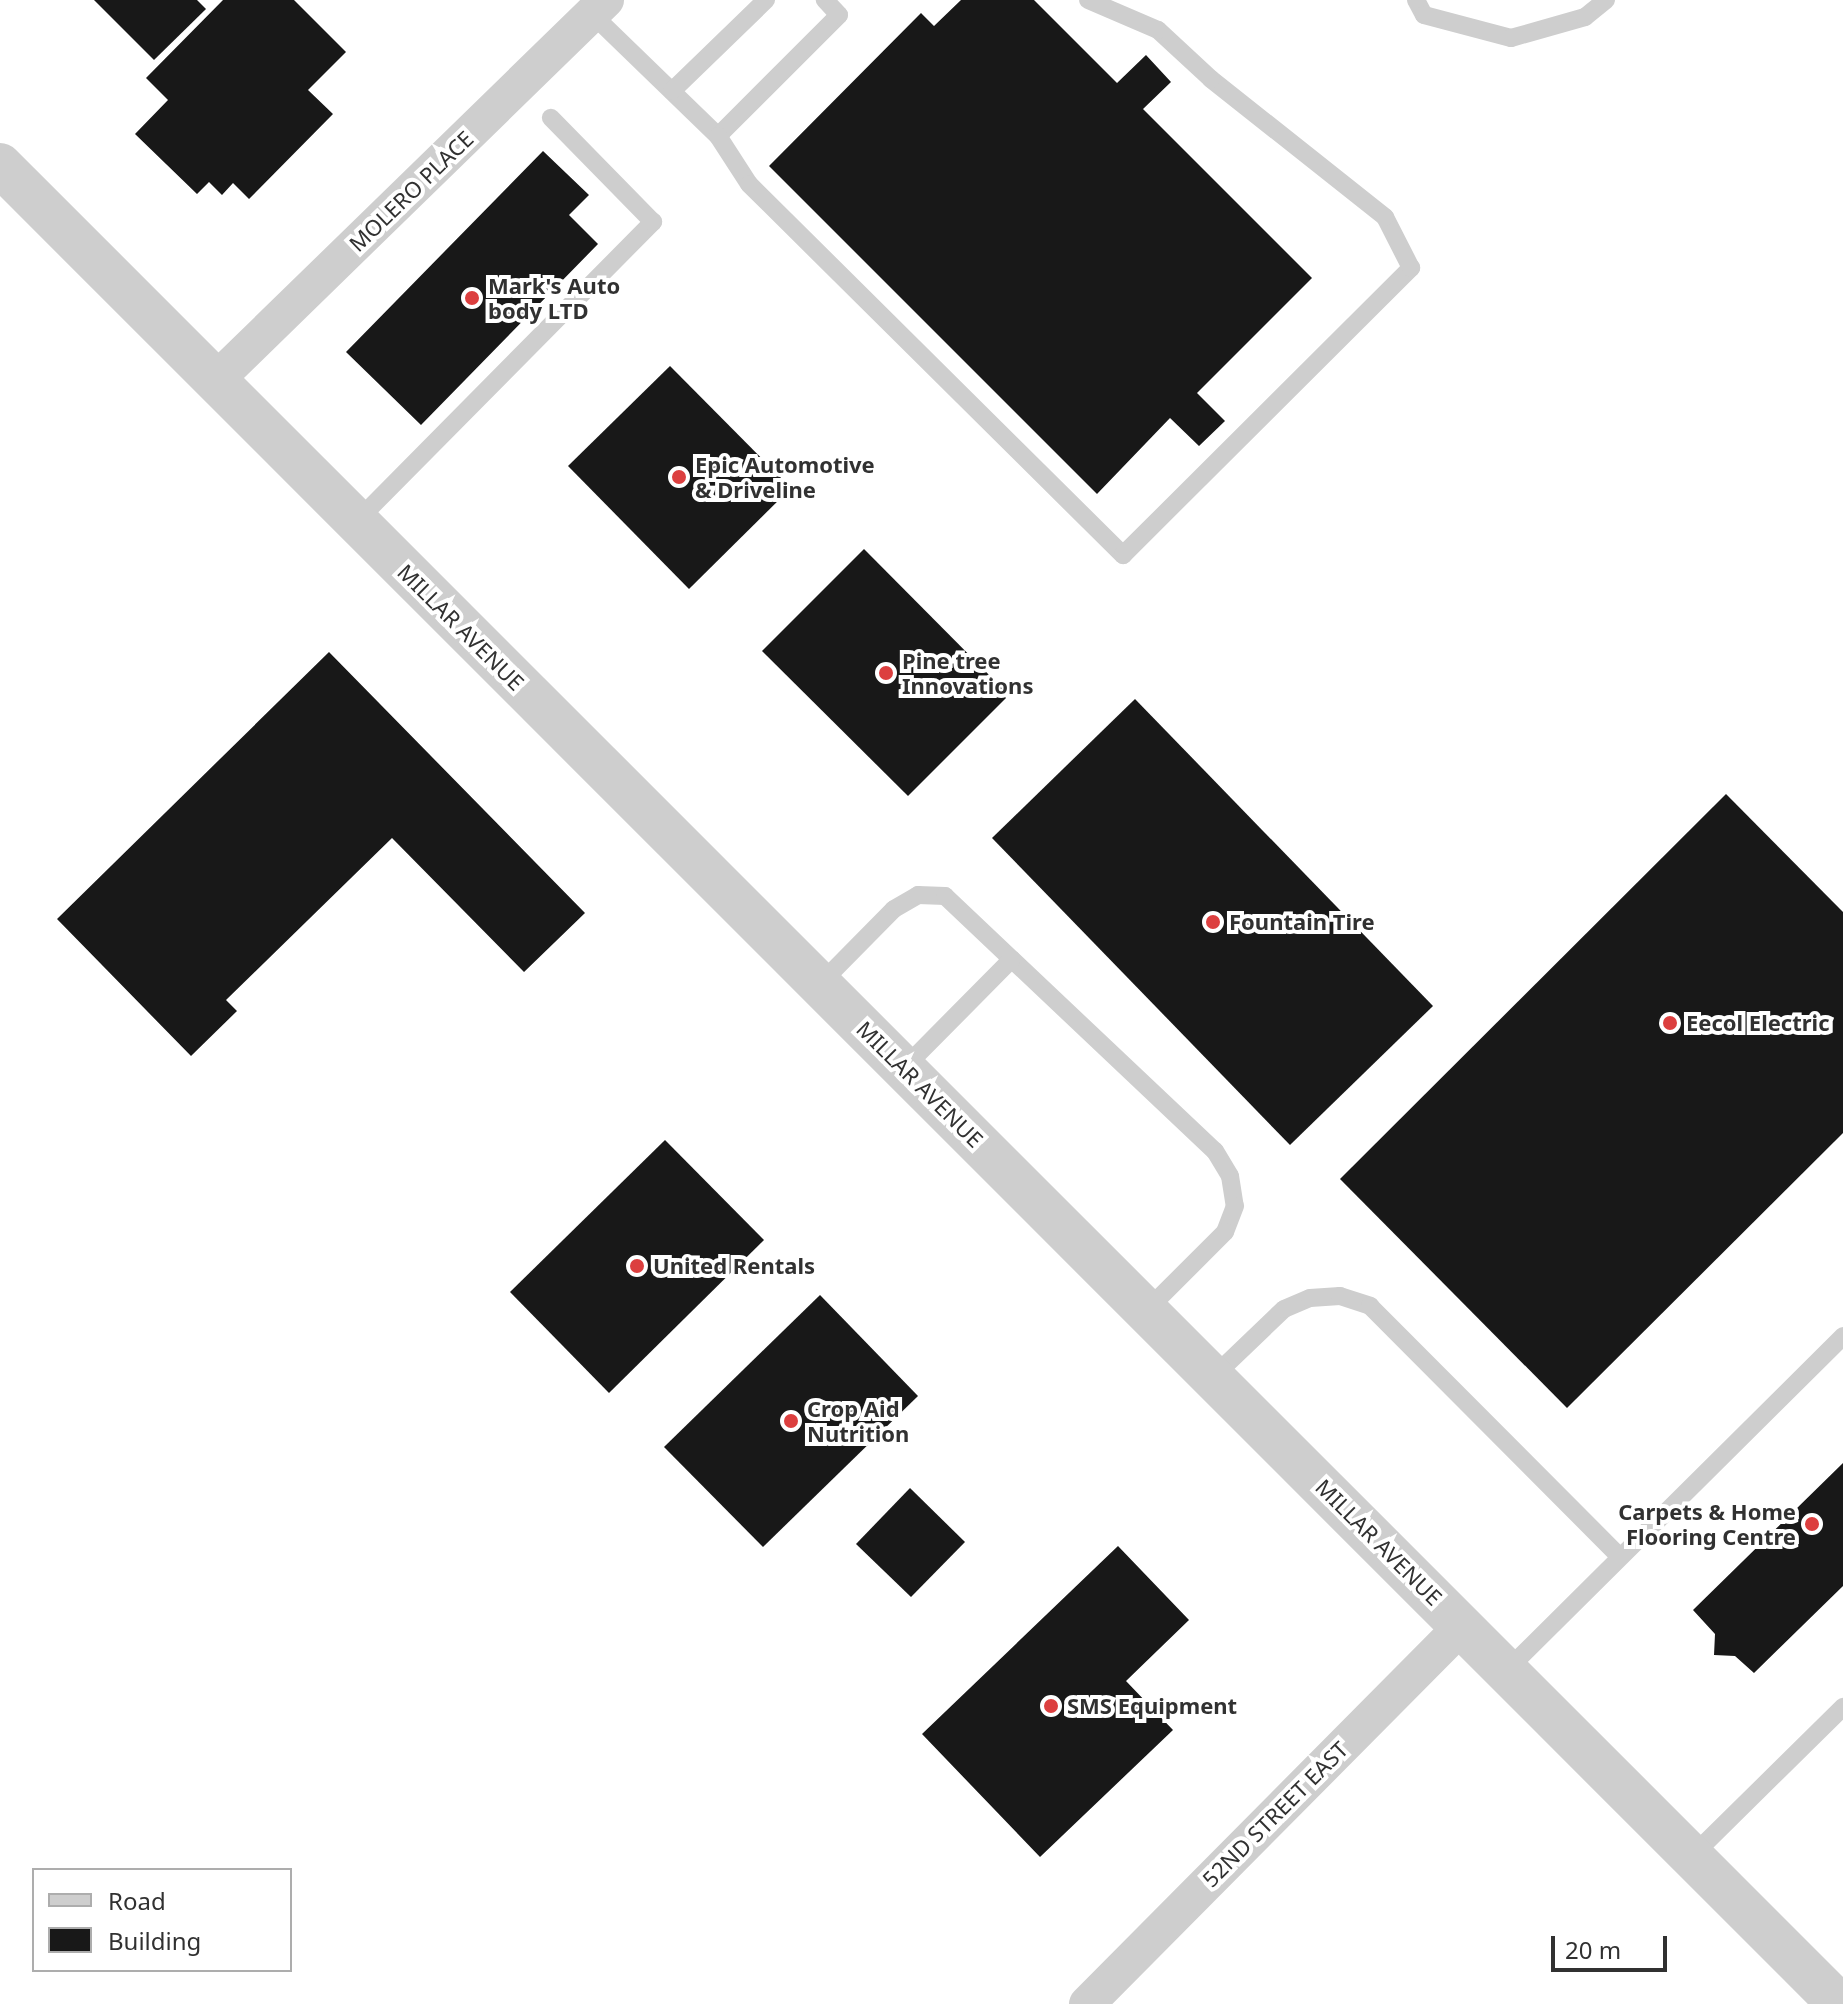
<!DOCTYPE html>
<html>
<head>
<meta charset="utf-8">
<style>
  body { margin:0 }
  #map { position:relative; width:1843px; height:2004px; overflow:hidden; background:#fff; font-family:"Noto Sans",sans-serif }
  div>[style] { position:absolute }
  .building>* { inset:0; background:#181818 }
  .service>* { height:18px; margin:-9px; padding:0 9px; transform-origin:9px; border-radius:9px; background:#cecece }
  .minor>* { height:36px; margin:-18px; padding:0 18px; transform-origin:18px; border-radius:18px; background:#cecece }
  .tertiary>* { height:44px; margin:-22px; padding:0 22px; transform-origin:22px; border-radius:22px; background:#cecece }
  .dots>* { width:22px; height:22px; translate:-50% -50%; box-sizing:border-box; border:4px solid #fff; border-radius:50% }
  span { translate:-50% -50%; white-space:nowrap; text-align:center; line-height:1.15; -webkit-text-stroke:8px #fff; paint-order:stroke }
  .street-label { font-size:22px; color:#313131 }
  .poi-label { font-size:22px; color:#313131; font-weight:700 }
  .left { translate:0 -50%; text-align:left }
  .right { translate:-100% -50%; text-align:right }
  .legend { position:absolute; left:32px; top:1868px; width:260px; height:104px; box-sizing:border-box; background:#fff; border:2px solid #adadad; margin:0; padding:10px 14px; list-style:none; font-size:24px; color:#313131 }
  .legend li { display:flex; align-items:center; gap:16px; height:40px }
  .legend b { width:40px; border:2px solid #adadad }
  .scale { position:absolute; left:1551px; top:1936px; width:116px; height:36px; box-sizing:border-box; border:4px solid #313131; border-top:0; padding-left:10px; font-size:24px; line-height:28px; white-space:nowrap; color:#313131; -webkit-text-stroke:6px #fff; paint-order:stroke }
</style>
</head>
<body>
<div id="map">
  <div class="building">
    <div style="clip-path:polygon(94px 0,197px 0,206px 9px,154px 60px)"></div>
    <div style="clip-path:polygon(223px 0,294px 0,346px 52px,308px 90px,333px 114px,249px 199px,233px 183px,222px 195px,209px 182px,197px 194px,135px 134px,168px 100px,146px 78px)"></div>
    <div style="clip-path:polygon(961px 0,1034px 0,1117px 83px,1146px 55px,1171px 82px,1143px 109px,1312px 278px,1197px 393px,1225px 421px,1199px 446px,1170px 418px,1097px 494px,769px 166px,921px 13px,934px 26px)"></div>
    <div style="clip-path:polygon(543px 151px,589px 195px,569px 215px,598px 244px,421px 425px,346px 352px)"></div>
    <div style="clip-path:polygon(670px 366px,791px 488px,689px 589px,568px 466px)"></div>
    <div style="clip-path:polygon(864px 549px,1009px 695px,908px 796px,762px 651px)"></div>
    <div style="clip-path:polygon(329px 652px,585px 913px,524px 972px,392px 838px,226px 1000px,237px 1011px,191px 1056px,57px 919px)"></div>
    <div style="clip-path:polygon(1135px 699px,1433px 1006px,1290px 1145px,992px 838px)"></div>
    <div style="clip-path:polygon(1726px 794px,1843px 912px,1843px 1133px,1567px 1408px,1340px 1179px)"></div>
    <div style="clip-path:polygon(665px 1140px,764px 1240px,609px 1393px,510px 1292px)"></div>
    <div style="clip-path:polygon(820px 1295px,918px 1396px,763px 1547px,664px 1447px)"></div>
    <div style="clip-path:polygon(1843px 1463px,1843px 1586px,1754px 1673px,1735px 1656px,1714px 1655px,1715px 1634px,1693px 1610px)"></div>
    <div style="clip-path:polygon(910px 1488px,965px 1542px,911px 1597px,856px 1544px)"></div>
    <div style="clip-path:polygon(1118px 1546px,1189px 1620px,1126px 1681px,1173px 1730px,1040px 1857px,922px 1734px)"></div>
  </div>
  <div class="service">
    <div style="left:1416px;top:0;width:17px;rotate:62deg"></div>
    <div style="left:1424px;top:15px;width:90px;rotate:14.8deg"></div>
    <div style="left:1511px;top:38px;width:77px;rotate:-15.8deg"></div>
    <div style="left:1585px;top:17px;width:27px;rotate:-39deg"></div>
    <div style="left:592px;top:14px;width:175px;rotate:44.1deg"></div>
    <div style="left:718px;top:136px;width:171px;rotate:-45deg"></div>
    <div style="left:839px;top:15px;width:21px;rotate:-133deg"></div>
    <div style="left:672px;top:91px;width:131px;rotate:-44.1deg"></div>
    <div style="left:718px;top:136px;width:57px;rotate:57.1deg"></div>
    <div style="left:749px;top:184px;width:527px;rotate:44.77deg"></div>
    <div style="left:1123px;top:555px;width:407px;rotate:-44.9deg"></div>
    <div style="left:1411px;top:268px;width:57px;rotate:-117deg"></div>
    <div style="left:1385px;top:217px;width:222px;rotate:-141.6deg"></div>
    <div style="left:1211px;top:79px;width:72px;rotate:-137.2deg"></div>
    <div style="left:1158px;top:30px;width:76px;rotate:-156.8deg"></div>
    <div style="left:355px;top:523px;width:424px;rotate:-45.3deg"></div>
    <div style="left:653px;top:222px;width:146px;rotate:-134.4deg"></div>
    <div style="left:820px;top:984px;width:105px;rotate:-45.4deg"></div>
    <div style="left:894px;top:909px;width:28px;rotate:-30deg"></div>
    <div style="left:918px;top:895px;width:27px;rotate:2deg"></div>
    <div style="left:945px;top:896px;width:371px;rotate:43.4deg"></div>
    <div style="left:1215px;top:1151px;width:29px;rotate:59deg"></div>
    <div style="left:1230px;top:1176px;width:30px;rotate:81deg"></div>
    <div style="left:1235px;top:1206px;width:28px;rotate:111deg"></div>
    <div style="left:1225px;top:1232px;width:112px;rotate:135deg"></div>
    <div style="left:904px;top:1068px;width:153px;rotate:-45.3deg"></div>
    <div style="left:1213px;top:1377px;width:98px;rotate:-43.8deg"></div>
    <div style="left:1284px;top:1309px;width:28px;rotate:-23deg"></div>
    <div style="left:1310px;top:1298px;width:30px;rotate:-4deg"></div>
    <div style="left:1340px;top:1296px;width:32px;rotate:18deg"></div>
    <div style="left:1370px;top:1306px;width:353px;rotate:45.1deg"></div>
    <div style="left:1507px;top:1670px;width:474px;rotate:-44.8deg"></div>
    <div style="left:1691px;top:1857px;width:214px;rotate:-44.6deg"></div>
  </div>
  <div class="minor">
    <div style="left:215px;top:381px;width:546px;rotate:-44.26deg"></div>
    <div style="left:1087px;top:2004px;width:534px;rotate:-45.23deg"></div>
  </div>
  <div class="tertiary">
    <div style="left:0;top:165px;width:2601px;rotate:45deg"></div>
  </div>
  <div class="dots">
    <div style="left:472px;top:298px;background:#dc3f3f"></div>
    <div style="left:679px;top:477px;background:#dc3f3f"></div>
    <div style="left:886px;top:673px;background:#dc3f3f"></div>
    <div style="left:1213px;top:922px;background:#dc3f3f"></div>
    <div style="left:1670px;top:1023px;background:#dc3f3f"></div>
    <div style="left:637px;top:1266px;background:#dc3f3f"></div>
    <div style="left:791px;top:1421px;background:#dc3f3f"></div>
    <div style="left:1812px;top:1524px;background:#dc3f3f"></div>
    <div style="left:1051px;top:1706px;background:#dc3f3f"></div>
  </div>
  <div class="street-label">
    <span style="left:411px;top:191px;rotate:-44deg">MOLERO PLACE</span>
    <span style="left:461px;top:627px;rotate:45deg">MILLAR AVENUE</span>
    <span style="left:920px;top:1084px;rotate:45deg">MILLAR AVENUE</span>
    <span style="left:1379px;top:1542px;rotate:45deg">MILLAR AVENUE</span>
    <span style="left:1275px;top:1814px;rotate:-45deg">52ND STREET EAST</span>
  </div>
  <div class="poi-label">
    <span class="left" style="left:488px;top:298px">Mark's Auto<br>body LTD</span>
    <span class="left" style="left:695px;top:477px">Epic Automotive<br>&amp; Driveline</span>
    <span class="left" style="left:902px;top:673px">Pine tree<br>Innovations</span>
    <span class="left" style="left:1229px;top:922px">Fountain Tire</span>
    <span class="left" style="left:1686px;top:1023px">Eecol Electric</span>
    <span class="left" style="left:653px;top:1266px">United Rentals</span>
    <span class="left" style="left:807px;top:1421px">Crop Aid<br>Nutrition</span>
    <span class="right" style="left:1796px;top:1524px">Carpets &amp; Home<br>Flooring Centre</span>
    <span class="left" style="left:1067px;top:1706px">SMS Equipment</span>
  </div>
  <ul class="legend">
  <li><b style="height:10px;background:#cecece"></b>Road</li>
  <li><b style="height:22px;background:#181818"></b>Building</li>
  </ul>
  <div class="scale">20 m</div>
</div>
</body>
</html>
